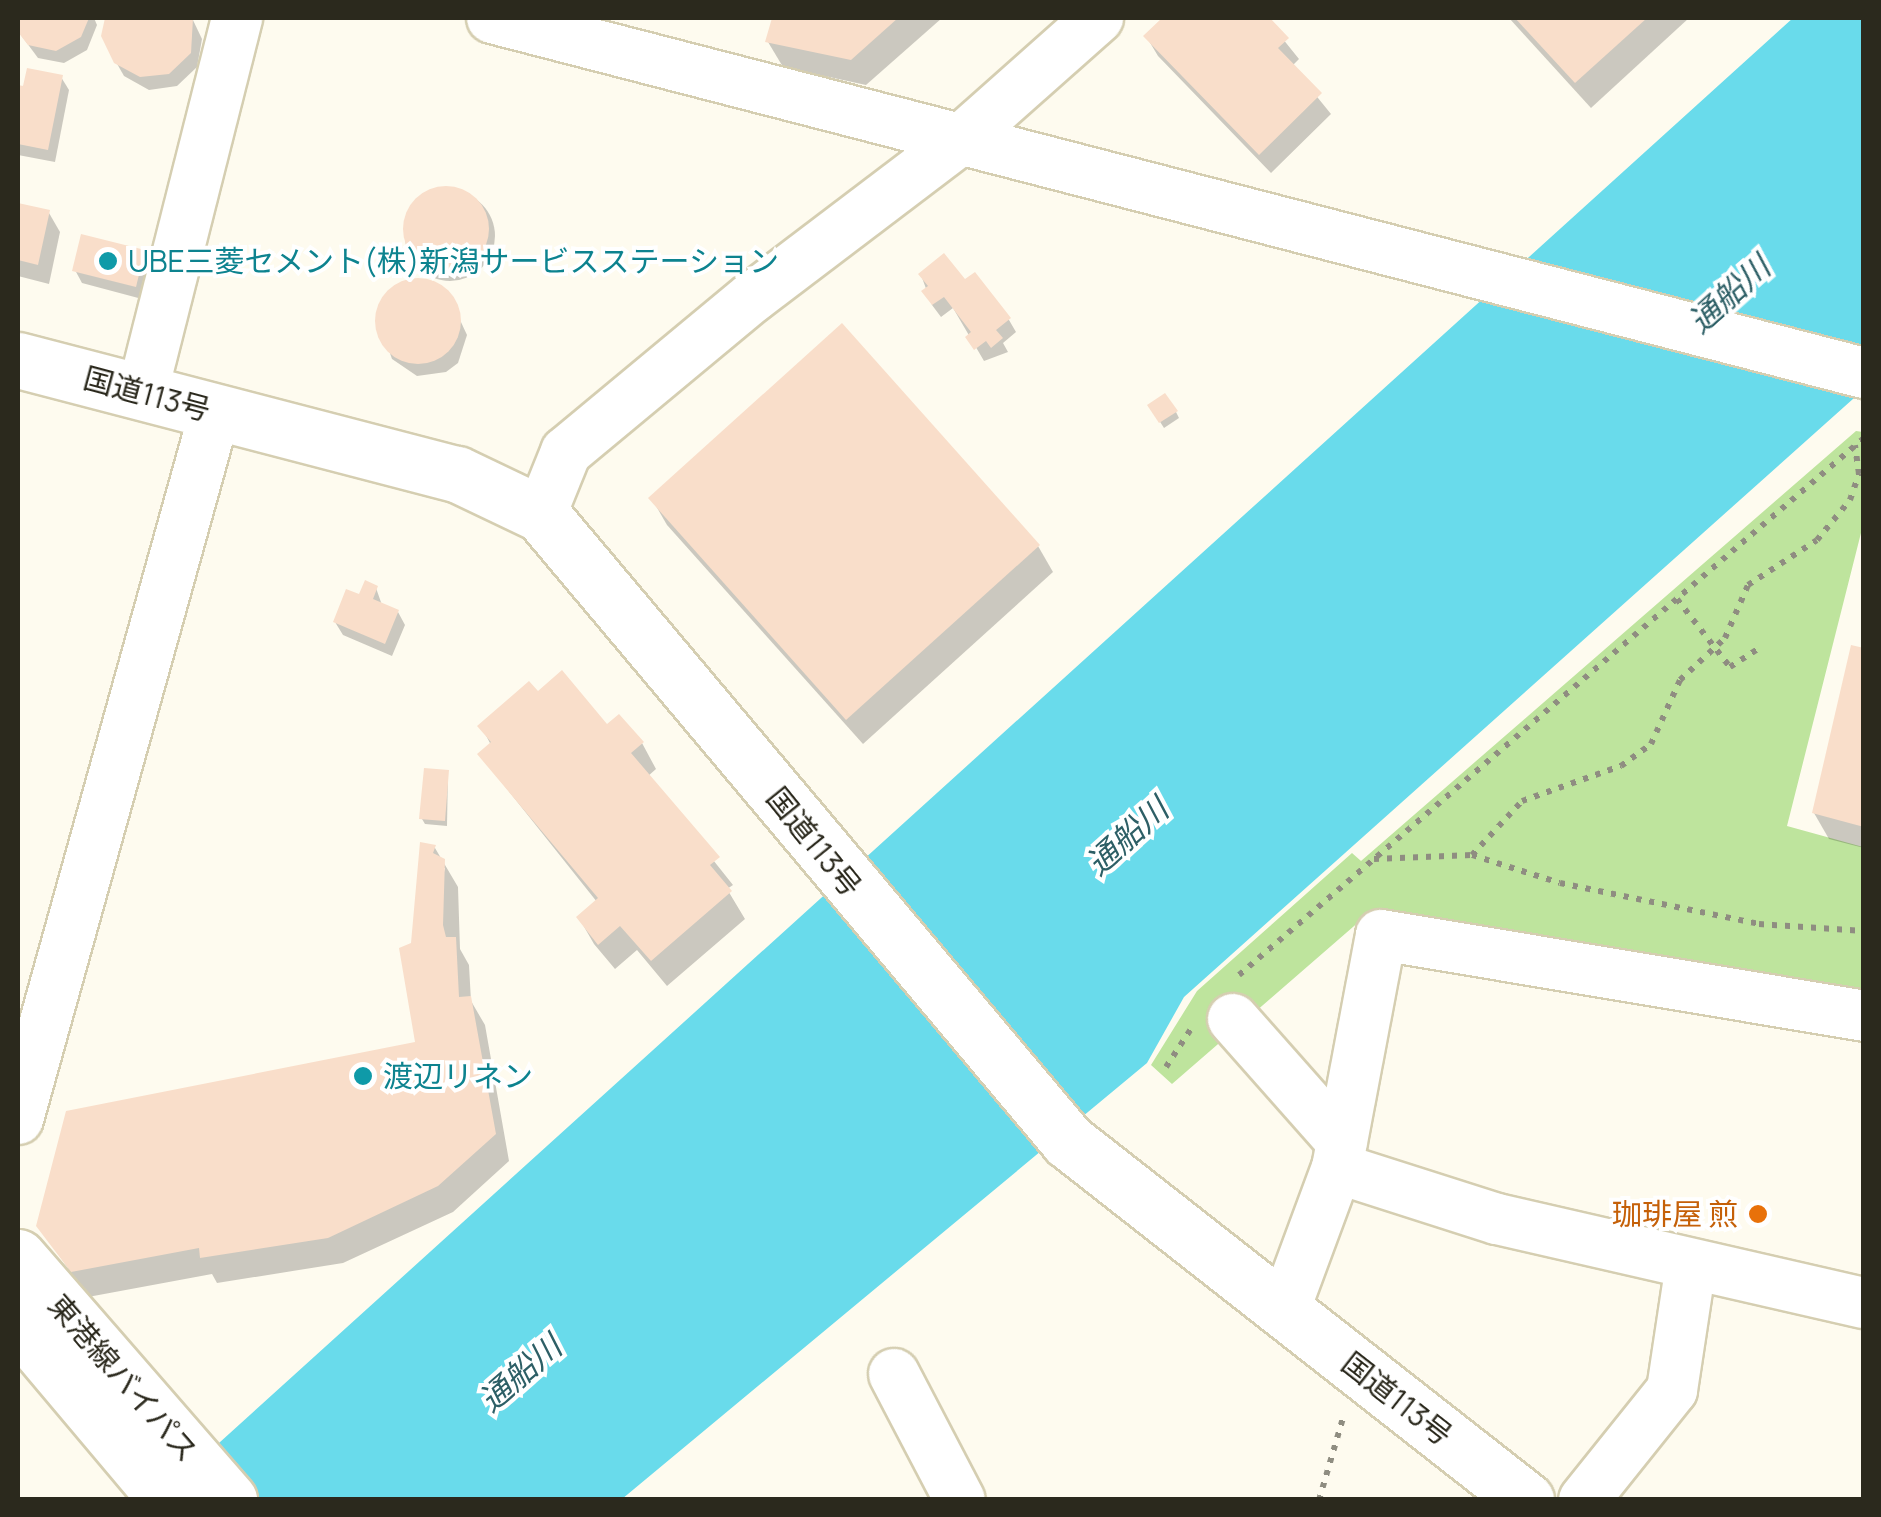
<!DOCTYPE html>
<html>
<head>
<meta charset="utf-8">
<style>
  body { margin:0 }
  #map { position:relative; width:1881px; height:1517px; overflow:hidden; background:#fefbef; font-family:Manrope,"Noto Sans JP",sans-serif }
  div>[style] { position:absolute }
  .green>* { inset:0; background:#bee49d }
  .water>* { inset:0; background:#69dbeb }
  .shadow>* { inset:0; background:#0003 }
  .round { border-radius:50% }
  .building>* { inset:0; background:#f9deca }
  .path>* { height:6px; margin-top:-3px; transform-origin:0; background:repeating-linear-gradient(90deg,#8f8d81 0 5px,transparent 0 13px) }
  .roads { filter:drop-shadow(2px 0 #d5ceb1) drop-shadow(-2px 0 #d5ceb1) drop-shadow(0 2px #d5ceb1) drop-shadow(0 -2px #d5ceb1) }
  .minor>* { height:50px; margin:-25px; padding:0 25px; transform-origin:25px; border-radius:25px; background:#fff }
  .highway>* { height:55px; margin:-27.5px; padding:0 27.5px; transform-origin:27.5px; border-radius:27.5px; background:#fff }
  .dots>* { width:28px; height:28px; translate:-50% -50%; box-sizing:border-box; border:5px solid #fff; border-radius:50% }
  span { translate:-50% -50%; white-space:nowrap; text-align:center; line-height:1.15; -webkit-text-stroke:8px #fff; paint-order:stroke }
  .culture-label { font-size:30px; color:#0d838f }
  .left { translate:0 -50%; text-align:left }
  .street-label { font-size:30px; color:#2b291d }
  .food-label { font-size:30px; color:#c56008 }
  .right { translate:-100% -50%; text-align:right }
  .water-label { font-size:32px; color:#2d5f66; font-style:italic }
  .frame { position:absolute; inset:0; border:20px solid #2b291d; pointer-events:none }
</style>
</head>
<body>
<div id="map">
  <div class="green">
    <div style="clip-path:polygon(1856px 431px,1863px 432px,1863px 525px,1787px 826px,1863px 847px,1863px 998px,1389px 914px,1361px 920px,1172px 1084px,1151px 1065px,1197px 991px,1352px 853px,1361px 861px)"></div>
  </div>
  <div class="water">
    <div style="clip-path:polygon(1793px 18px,1863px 18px,1863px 390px,1184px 997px,1147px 1063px,622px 1499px,156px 1500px)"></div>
  </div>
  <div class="shadow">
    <div style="clip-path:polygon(18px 18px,94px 18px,97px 25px,87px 50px,64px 63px,38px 58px,18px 31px)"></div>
    <div style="clip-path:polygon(107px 18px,192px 18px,202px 39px,197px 67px,177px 86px,149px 90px,124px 76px,116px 62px,104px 35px)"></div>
    <div style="clip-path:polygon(774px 18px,942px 18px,866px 85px,783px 67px,768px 42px)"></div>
    <div style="clip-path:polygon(1166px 18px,1251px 18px,1258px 25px,1266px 18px,1299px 59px,1292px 66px,1331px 114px,1271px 173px,1158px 56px,1146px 36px)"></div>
    <div style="clip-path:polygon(1509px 18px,1689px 18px,1591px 108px)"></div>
    <div style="clip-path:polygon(61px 77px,69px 90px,55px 162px,18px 155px,18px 87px)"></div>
    <div class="round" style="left:405px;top:191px;width:90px;height:90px"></div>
    <div style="clip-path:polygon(18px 206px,49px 213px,60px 232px,49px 284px,18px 276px)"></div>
    <div style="clip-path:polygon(143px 253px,151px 266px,142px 299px,82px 283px,75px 270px)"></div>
    <div style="clip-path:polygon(921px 275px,965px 283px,1009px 320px,1016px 332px,1003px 343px,1008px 352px,984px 361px,953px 308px,941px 317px,932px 305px)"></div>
    <div style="clip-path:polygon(420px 280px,447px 292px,467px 335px,458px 363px,446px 372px,417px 376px,392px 359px,377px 316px,392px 290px)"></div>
    <div style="clip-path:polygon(1150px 406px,1176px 412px,1179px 418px,1164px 428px)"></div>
    <div style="clip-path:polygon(652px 499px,1038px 546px,1053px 572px,863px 744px,667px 525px)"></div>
    <div style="clip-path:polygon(376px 588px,382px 605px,398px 612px,405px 625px,392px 656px,343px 635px,335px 622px)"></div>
    <div style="clip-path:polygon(1864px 650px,1864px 848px,1829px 839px,1814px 813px)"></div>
    <div style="clip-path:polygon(538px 694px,642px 743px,656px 769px,647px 777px,733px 885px,727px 889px,745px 919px,667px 986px,637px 950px,615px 969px,594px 944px,579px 918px,597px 902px,480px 755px,491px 745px,481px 726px)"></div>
    <div style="clip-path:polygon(448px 772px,447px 826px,425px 824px,422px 819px)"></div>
    <div style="clip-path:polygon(evenodd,422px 845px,435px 848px,458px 887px,460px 949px,469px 965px,471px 1001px,485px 1025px,509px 1161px,453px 1212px,343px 1263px,217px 1283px,212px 1274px,88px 1297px,39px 1226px,418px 1044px,413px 945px,422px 845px,440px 868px,445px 868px,440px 888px,440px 868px)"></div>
  </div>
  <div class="building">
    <div style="clip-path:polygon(18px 18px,89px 18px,81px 37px,56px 51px,28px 45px,18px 32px)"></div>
    <div style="clip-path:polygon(105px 18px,193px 18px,191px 53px,169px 74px,140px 77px,114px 63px,101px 36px)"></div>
    <div style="clip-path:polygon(772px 18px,898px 18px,851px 60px,765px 42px)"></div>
    <div style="clip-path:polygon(1162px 18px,1270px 18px,1289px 38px,1278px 48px,1322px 93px,1259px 155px,1143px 36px)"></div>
    <div style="clip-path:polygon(1515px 18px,1647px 18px,1575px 83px)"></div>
    <div style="clip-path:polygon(27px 68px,63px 75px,48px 150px,18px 144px,18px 85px,23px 86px)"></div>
    <div class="round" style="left:403px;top:186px;width:86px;height:86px"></div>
    <div style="clip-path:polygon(18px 203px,50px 210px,38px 265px,18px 260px)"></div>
    <div style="clip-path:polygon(81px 234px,145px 250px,136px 287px,72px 271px)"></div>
    <div style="clip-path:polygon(944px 253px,965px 279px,975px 272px,1011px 318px,996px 330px,1003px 338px,991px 348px,986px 341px,974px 350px,965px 337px,971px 332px,944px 297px,932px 305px,921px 291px,928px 286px,918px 274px)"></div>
    <div class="round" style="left:375px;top:278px;width:86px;height:86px"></div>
    <div style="clip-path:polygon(842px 323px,1040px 545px,846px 720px,648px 498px)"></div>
    <div style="clip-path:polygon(1165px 393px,1178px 411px,1159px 423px,1147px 405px)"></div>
    <div style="clip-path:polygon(365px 580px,378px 586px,373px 599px,399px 610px,385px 644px,333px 622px,346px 589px,359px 594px)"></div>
    <div style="clip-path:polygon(1851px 645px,1864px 648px,1864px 827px,1812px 813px)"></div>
    <div style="clip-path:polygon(562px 670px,607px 724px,619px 714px,644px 742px,631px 753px,720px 857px,710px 865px,732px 891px,651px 961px,620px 926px,598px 945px,576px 917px,598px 898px,477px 754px,491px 742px,477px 726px,529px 681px,538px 691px)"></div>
    <div style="clip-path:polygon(424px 768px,449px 770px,445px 821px,419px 819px)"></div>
    <div style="clip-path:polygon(420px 842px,436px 845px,433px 853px,445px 859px,443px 925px,446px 937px,456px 937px,459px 997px,471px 996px,496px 1134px,438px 1186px,328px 1238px,200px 1258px,199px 1248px,71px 1272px,36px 1226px,66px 1111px,415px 1042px,399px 948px,411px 943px)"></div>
  </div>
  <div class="path">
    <div style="left:1677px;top:599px;width:86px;rotate:52.1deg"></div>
    <div style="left:1730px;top:667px;width:35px;rotate:-33deg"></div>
    <div style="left:1472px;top:855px;width:74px;rotate:-47.2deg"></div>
    <div style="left:1522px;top:801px;width:105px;rotate:-19.5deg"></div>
    <div style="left:1621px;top:766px;width:37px;rotate:-36deg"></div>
    <div style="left:1651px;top:744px;width:70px;rotate:-65.6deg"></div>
    <div style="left:1680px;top:680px;width:62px;rotate:-43deg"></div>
    <div style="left:1725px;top:638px;width:58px;rotate:-66.5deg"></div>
    <div style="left:1748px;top:585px;width:82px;rotate:-33.1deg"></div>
    <div style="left:1817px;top:540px;width:52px;rotate:-50.5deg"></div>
    <div style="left:1850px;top:500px;width:28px;rotate:-71deg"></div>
    <div style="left:1859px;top:474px;width:29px;rotate:-98deg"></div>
    <div style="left:1374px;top:859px;width:98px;rotate:-2.3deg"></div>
    <div style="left:1472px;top:855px;width:92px;rotate:17.7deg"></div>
    <div style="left:1560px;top:883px;width:203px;rotate:11.6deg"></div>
    <div style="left:1759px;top:924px;width:105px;rotate:3.8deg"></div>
    <div style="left:1239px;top:975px;width:824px;rotate:-40.67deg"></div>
    <div style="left:1166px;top:1067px;width:45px;rotate:-56.7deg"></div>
    <div style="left:1319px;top:1500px;width:85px;rotate:-73.7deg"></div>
  </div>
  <div class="roads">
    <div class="minor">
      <div style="left:492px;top:18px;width:1417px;rotate:14.51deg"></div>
      <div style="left:142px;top:394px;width:388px;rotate:-75.8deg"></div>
      <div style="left:541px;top:514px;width:67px;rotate:-68deg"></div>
      <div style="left:566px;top:452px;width:243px;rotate:-39.7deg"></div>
      <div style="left:753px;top:297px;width:266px;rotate:-37.2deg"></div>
      <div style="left:965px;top:136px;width:178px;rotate:-41.6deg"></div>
      <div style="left:1233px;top:1019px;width:164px;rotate:48.5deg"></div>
      <div style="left:18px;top:1119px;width:734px;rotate:-74.43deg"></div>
      <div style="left:1337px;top:1168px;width:168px;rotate:17.7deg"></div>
      <div style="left:1497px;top:1219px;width:376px;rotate:12.9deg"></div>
      <div style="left:1284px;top:1311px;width:153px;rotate:-69.7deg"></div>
      <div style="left:1337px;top:1168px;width:237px;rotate:-79.3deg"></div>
      <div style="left:1381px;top:935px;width:490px;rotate:9.5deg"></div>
      <div style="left:894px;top:1374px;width:142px;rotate:62.4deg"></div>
      <div style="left:1584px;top:1500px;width:141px;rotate:-51.3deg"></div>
      <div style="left:1672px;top:1390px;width:126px;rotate:-81.4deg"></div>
    </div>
    <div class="highway">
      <div style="left:18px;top:360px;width:454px;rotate:14.6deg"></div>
      <div style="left:457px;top:474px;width:93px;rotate:25.5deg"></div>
      <div style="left:541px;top:514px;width:819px;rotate:49.95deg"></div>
      <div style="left:1068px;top:1141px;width:582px;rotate:38.09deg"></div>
      <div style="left:18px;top:1257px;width:322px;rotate:49deg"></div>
      <div style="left:18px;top:1323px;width:231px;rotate:49.9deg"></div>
    </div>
  </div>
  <div class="dots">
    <div style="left:108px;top:261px;background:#0f9aa8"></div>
    <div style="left:363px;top:1076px;background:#0f9aa8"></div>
    <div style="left:1758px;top:1214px;background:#e8710a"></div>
  </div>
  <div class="culture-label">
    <span class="left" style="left:128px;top:261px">UBE三菱セメント(株)新潟サービスステーション</span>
    <span class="left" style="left:383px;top:1076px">渡辺リネン</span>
  </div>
  <div class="street-label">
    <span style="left:147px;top:394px;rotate:15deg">国道113号</span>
    <span style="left:814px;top:842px;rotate:51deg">国道113号</span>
    <span style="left:123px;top:1378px;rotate:49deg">東港線バイパス</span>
    <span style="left:1397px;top:1399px;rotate:38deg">国道113号</span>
  </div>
  <div class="food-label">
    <span class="right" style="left:1738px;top:1214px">珈琲屋 煎</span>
  </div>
  <div class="water-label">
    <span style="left:1729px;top:294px;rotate:-42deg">通船川</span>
    <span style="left:1127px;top:836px;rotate:-42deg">通船川</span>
    <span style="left:520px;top:1373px;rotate:-41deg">通船川</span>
  </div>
  <div class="frame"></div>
</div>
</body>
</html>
